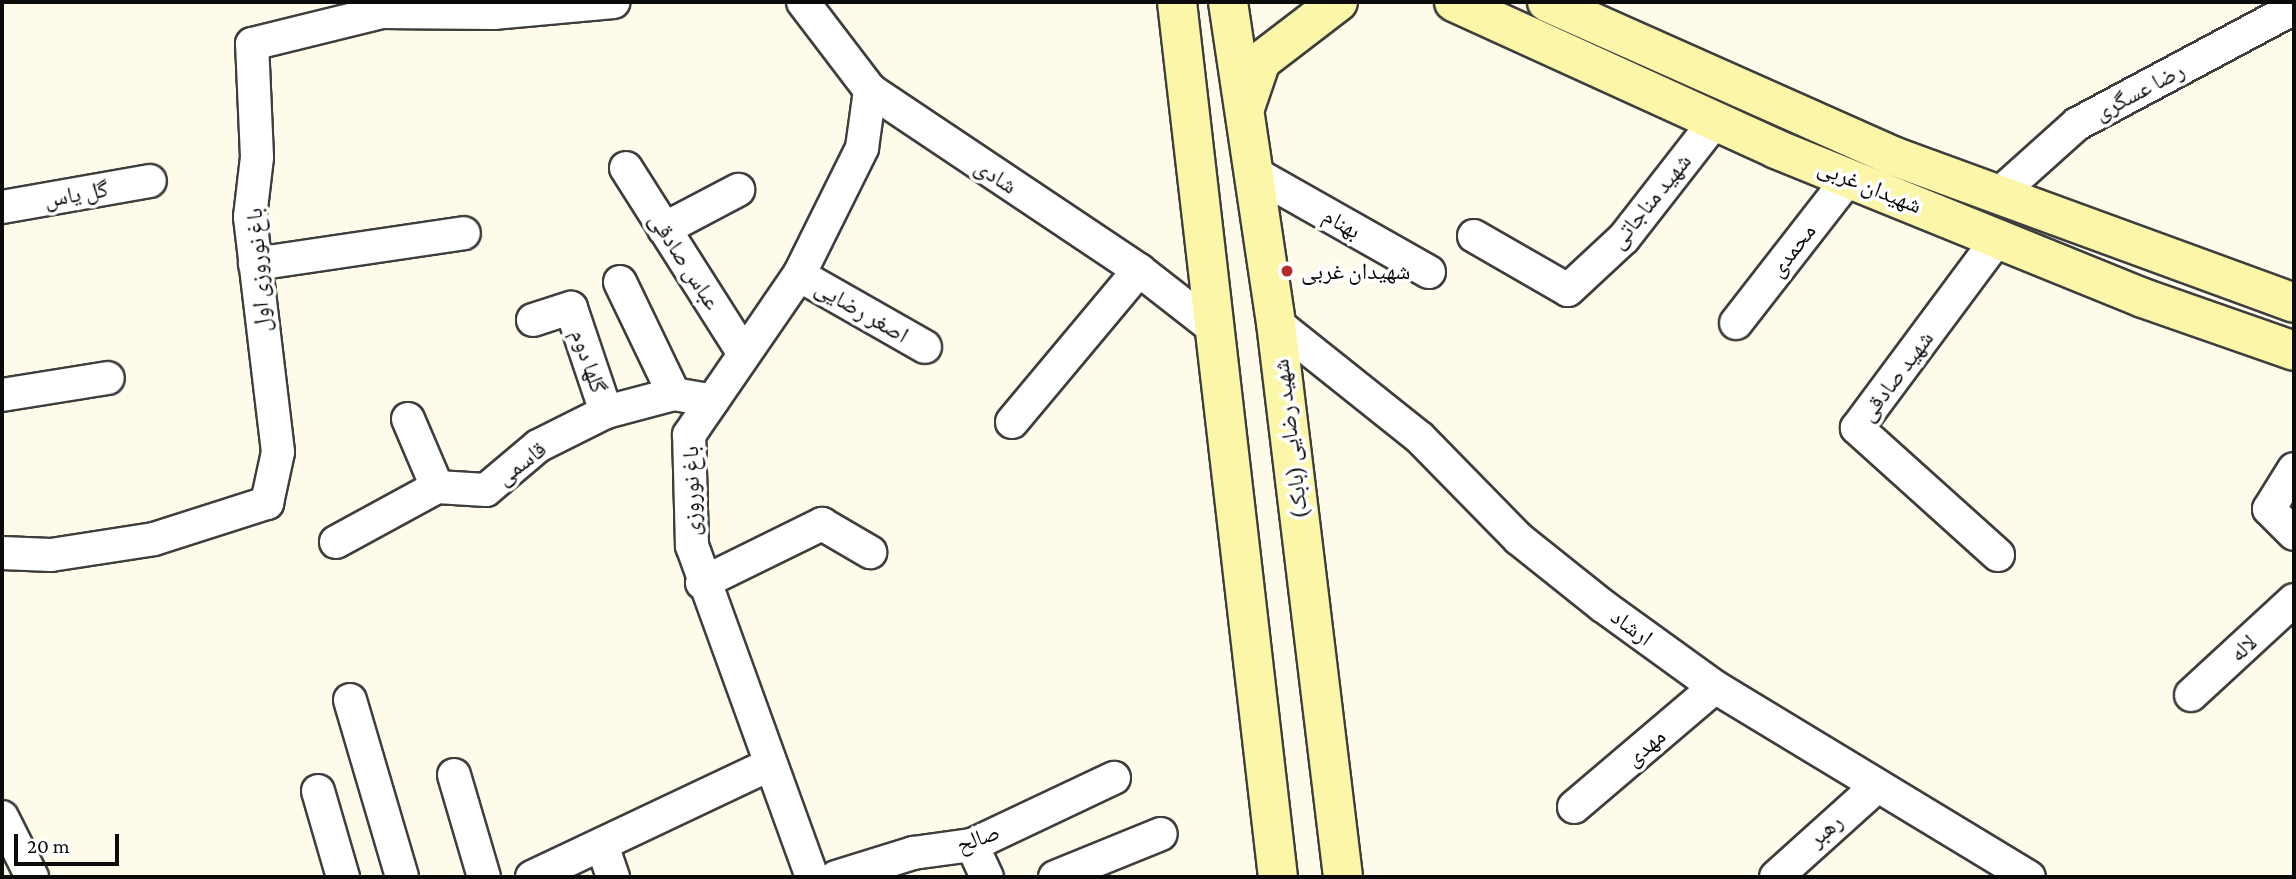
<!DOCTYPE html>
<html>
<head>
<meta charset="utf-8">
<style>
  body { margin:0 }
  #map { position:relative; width:2296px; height:879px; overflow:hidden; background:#fefbea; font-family:"Crimson Pro","Noto Naskh Arabic",serif }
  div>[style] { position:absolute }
  .roads { filter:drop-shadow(2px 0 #3e3e3e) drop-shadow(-2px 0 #3e3e3e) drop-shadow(0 2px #3e3e3e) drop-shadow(0 -2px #3e3e3e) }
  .minor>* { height:32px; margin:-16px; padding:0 16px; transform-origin:16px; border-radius:16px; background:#fff }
  .secondary>* { height:38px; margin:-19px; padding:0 19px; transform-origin:19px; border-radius:19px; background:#fbf6a8 }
  .dots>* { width:19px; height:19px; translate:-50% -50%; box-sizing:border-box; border:4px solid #fff; border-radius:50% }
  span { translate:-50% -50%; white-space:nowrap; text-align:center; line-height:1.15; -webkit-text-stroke:7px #fff; paint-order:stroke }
  .street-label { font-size:23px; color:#0b0b0b }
  .poi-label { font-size:23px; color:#0b0b0b }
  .left { translate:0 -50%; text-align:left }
  .frame { position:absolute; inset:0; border:4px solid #0b0b0b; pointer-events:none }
  .scale { position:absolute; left:14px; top:834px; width:105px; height:32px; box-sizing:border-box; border:4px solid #0b0b0b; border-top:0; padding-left:9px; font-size:21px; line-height:24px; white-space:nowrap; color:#0b0b0b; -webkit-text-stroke:5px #fff; paint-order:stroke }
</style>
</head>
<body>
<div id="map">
  <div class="roads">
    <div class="minor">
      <div style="left:803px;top:2px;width:111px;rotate:52.7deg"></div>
      <div style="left:870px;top:90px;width:324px;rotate:33.8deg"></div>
      <div style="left:1139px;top:270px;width:93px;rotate:38deg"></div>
      <div style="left:626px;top:168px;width:220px;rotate:57.6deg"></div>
      <div style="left:1254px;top:173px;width:201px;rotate:29.5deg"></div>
      <div style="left:1999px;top:194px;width:105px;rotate:-41.9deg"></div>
      <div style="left:2077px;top:124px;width:246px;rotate:-28.1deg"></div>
      <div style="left:2px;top:207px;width:150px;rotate:-10deg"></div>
      <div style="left:664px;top:229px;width:84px;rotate:-27.8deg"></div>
      <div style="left:1474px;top:236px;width:108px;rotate:29.9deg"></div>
      <div style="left:1568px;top:290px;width:76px;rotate:-42.9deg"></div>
      <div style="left:1624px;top:238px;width:148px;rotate:-52.1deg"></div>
      <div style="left:255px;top:264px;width:211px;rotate:-8.4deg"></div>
      <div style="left:799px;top:275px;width:145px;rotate:29.7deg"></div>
      <div style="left:620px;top:282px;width:124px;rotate:64.3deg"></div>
      <div style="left:533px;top:320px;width:40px;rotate:-18deg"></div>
      <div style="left:571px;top:308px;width:110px;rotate:71.4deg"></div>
      <div style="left:1276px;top:323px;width:184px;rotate:38.6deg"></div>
      <div style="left:1420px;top:438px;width:141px;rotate:45.6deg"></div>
      <div style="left:1519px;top:539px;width:107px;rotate:38.6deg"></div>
      <div style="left:1603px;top:606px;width:138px;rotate:35.9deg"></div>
      <div style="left:1715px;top:687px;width:367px;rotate:31.2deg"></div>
      <div style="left:1736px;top:323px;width:184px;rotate:-52.1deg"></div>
      <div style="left:2px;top:395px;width:107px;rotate:-9.1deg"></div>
      <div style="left:408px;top:419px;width:74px;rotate:66.9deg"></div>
      <div style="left:1012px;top:422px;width:198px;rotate:-50.1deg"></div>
      <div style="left:2294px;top:469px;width:47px;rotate:122deg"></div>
      <div style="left:2269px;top:509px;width:35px;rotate:45deg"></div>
      <div style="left:336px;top:542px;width:115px;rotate:-28.6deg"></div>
      <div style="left:437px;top:487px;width:49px;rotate:3.5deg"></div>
      <div style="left:486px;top:490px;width:68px;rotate:-40.2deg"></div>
      <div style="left:538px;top:446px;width:76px;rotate:-26.6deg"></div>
      <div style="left:606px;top:412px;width:70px;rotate:-14.8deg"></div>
      <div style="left:674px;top:394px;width:39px;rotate:10deg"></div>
      <div style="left:2px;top:553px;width:49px;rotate:2.3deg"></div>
      <div style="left:51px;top:555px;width:104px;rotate:-8.8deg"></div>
      <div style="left:154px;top:539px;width:119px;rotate:-17.7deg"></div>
      <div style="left:267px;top:503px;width:52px;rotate:-77.8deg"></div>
      <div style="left:278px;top:452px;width:237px;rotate:-96.8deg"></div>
      <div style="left:250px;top:217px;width:60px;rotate:-83.3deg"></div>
      <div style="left:257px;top:157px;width:113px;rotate:-92.5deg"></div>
      <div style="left:252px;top:44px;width:134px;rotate:-13.8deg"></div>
      <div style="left:382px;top:12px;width:111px;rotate:0.5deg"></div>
      <div style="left:493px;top:13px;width:121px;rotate:-5.2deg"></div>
      <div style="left:1998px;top:555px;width:190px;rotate:-138deg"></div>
      <div style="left:1857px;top:428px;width:237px;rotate:-53.4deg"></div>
      <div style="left:702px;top:583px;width:134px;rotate:-26.2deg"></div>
      <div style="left:822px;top:524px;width:56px;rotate:30.3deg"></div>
      <div style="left:2191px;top:695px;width:140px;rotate:-42.7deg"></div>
      <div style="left:350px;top:700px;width:184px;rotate:73.6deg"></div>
      <div style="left:454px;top:775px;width:106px;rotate:73.6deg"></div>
      <div style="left:318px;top:791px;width:90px;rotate:73.8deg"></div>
      <div style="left:1574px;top:807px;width:185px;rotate:-40.4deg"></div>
      <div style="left:2px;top:817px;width:67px;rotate:63.4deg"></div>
      <div style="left:602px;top:845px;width:34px;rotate:71deg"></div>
      <div style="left:972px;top:845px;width:35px;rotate:65deg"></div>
      <div style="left:532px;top:877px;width:260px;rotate:-25.3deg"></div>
      <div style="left:812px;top:877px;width:352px;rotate:-109.9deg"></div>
      <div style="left:692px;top:546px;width:111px;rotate:-91.5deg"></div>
      <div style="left:689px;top:435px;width:194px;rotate:-55.5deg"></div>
      <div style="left:799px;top:275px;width:142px;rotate:-63.6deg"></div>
      <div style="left:862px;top:148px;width:59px;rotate:-82.1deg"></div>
      <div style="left:836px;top:877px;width:81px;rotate:-17.3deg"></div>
      <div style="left:913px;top:853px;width:60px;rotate:-7.7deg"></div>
      <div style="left:972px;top:845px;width:157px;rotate:-25.3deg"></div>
      <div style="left:1055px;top:877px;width:114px;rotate:-22.1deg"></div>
      <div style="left:1776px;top:877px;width:136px;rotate:-42deg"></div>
    </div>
    <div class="secondary">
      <div style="left:1177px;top:2px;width:881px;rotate:83.42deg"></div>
      <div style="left:1228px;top:2px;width:325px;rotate:81.5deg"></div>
      <div style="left:1276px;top:323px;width:558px;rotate:83.1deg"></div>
      <div style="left:1454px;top:2px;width:354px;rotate:24.5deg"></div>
      <div style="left:1776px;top:149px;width:396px;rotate:22.1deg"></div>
      <div style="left:2143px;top:298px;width:160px;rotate:19.3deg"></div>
      <div style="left:1547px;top:2px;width:379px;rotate:24deg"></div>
      <div style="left:1893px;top:156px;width:427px;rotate:20.1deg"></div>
      <div style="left:1246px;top:105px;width:46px;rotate:-71.2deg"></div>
      <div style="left:1261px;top:61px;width:97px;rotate:-37.5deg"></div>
    </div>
  </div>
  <div class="dots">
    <div style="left:1287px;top:271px;background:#b42b2a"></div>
  </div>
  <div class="street-label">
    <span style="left:2139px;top:91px;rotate:-28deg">رضا عسگری</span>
    <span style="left:996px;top:176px;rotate:33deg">شادی</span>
    <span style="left:1870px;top:186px;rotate:22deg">شهیدان غربی</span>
    <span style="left:76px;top:194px;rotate:-10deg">گل یاس</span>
    <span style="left:1650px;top:201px;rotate:-51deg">شهید مناجاتی</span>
    <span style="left:1342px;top:223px;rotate:30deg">بهنام</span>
    <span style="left:1792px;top:250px;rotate:-52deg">محمدی</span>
    <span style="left:685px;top:261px;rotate:57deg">عباس صادقی</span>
    <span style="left:258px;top:270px;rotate:-94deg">باغ نوروزی اول</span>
    <span style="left:862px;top:311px;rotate:30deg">اصغر رضایی</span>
    <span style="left:589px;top:361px;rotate:71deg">گلها دوم</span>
    <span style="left:1896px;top:376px;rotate:-53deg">شهید صادقی</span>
    <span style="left:1290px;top:439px;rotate:-97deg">شهید رضایی (بابک)</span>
    <span style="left:521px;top:463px;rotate:-37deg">قاسمی</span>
    <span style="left:691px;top:491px;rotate:-91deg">باغ نوروزی</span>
    <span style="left:1632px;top:627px;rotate:36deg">ارشاد</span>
    <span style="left:2243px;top:648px;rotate:-43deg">لاله</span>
    <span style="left:1645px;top:747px;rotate:-40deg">مهدی</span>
    <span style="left:1825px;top:830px;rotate:-42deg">رهبر</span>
    <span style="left:978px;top:838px;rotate:-19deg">صالح</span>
  </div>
  <div class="poi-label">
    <span class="left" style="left:1301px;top:271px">شهیدان غربی</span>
  </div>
  <div class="frame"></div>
  <div class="scale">20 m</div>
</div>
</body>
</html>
